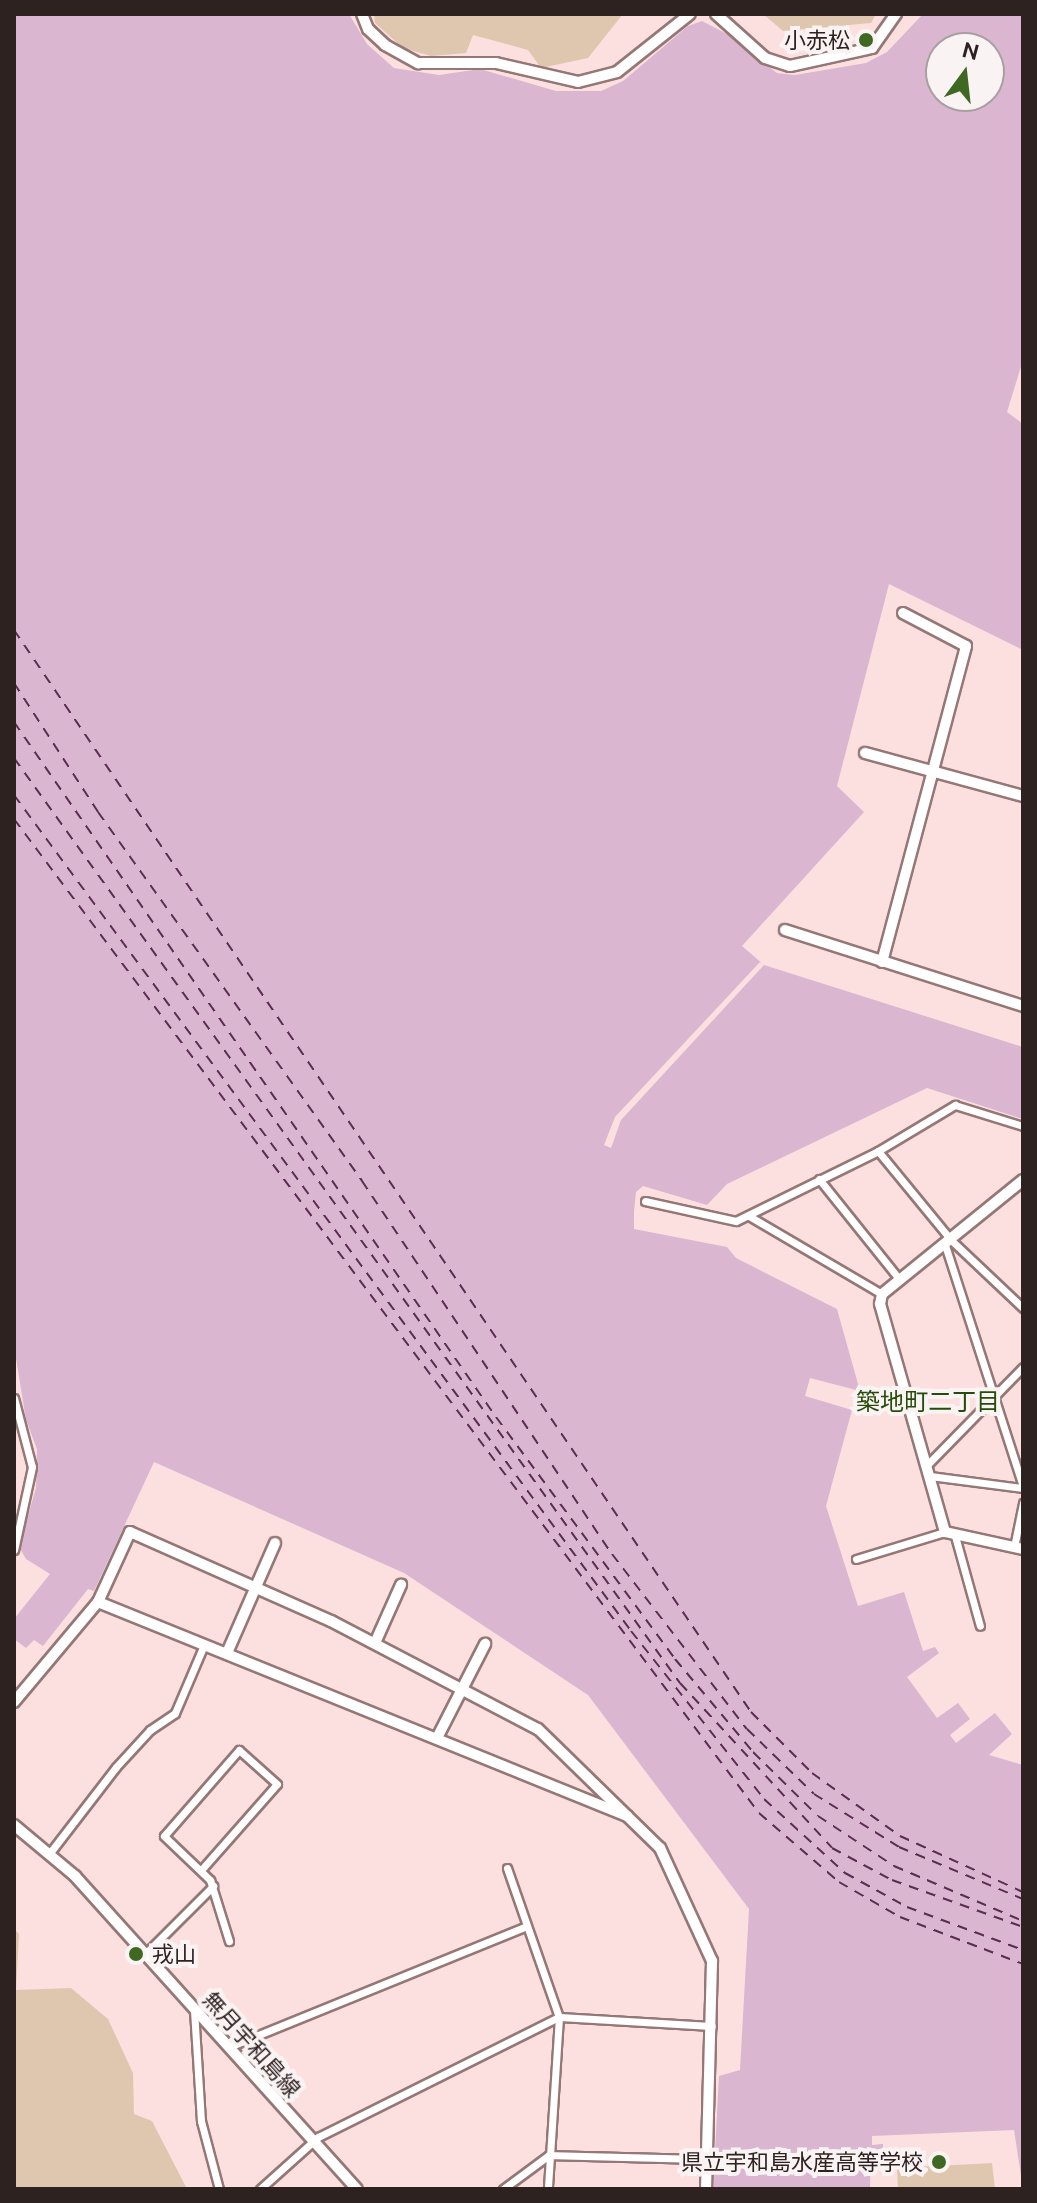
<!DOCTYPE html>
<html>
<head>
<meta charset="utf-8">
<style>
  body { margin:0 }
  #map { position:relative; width:1037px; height:2203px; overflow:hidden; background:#fce0df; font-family:Ubuntu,"Noto Sans JP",sans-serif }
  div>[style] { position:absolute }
  .green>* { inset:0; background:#dfc7af }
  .water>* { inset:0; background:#dab6d1 }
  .pier>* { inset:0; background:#fce0df }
  .ferry>* { height:2px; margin-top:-1px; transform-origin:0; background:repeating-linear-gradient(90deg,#5a2c51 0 10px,transparent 0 18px) }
  .roads { filter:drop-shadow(2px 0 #957776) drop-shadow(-2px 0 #957776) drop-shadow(0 2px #957776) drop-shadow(0 -2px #957776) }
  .street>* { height:7px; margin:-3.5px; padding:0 3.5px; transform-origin:3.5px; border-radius:3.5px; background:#fff }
  .secondary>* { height:10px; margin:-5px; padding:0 5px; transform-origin:5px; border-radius:5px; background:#fff }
  .dots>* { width:22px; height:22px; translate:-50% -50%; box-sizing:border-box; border:4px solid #faf3f3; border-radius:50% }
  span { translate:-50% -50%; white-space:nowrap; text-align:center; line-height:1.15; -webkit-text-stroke:8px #faf3f3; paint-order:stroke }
  .poi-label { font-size:22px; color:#2e2221 }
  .right { translate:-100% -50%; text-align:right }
  .left { translate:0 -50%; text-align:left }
  .street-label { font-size:22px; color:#2e2221 }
  .neighbourhood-label { font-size:24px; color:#274b0a }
  .frame { position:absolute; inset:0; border:16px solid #2e2221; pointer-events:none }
  .north { position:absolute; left:925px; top:32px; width:80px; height:80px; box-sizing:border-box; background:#faf3f3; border:2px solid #a89f9f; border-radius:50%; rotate:15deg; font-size:22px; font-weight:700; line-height:32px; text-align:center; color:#2e2221 }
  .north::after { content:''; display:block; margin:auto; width:28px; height:36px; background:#3f6823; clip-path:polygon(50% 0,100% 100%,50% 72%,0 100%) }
</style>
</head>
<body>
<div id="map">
  <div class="green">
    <div style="clip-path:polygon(374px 14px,623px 14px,588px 58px,541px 68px,528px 50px,473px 35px,466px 53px,431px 56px,403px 48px,375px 23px)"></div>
    <div style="clip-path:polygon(763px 14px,876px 14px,871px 23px,783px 31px)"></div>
    <div style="clip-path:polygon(14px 1929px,19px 1934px,16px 1990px,71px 1988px,108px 2019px,133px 2073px,134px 2114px,152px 2121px,187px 2189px,14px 2189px)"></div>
    <div style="clip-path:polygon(992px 2163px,995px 2189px,898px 2189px,897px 2168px)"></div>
  </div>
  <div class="water">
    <div style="clip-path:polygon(evenodd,14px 14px,349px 14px,367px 44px,394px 68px,439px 75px,480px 69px,556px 91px,601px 91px,623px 81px,688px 26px,702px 21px,729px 35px,777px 73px,795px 75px,866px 63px,887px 52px,923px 14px,1023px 14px,1023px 360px,1007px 412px,1023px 424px,1023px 650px,889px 584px,837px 786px,864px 812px,742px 946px,764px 965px,1023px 1047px,1023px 1119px,927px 1088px,727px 1184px,707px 1205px,643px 1186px,636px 1192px,634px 1212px,634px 1229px,727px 1247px,736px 1258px,837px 1309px,860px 1391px,810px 1378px,805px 1396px,852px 1410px,826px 1506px,858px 1606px,904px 1592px,923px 1651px,935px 1647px,939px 1653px,907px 1677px,937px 1718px,958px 1703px,970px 1719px,950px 1735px,956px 1743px,995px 1713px,1012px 1734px,989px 1755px,1023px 1765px,1023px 2189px,1014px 2130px,872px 2136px,872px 2145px,883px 2144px,883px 2151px,871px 2152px,870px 2189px,713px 2189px,719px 2076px,740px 2070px,749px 1909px,588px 1695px,404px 1573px,154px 1462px,94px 1591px,88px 1589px,43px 1646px,34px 1640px,26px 1648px,14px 1639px,14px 1619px,50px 1574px,26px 1559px,19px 1547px,36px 1488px,37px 1449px,26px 1420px,14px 1346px,14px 14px,941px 48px,989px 48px,989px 96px,941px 96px,941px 48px)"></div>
  </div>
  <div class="pier">
    <div style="clip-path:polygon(760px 962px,764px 965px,621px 1120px,611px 1148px,604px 1145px,615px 1117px)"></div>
  </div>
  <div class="ferry">
    <div style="left:14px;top:630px;width:1309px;rotate:55.74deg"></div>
    <div style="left:751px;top:1712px;width:86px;rotate:45deg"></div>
    <div style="left:812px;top:1773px;width:108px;rotate:35.6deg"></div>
    <div style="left:900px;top:1836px;width:135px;rotate:24.5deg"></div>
    <div style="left:14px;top:683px;width:154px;rotate:56.9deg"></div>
    <div style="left:98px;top:812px;width:454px;rotate:54.4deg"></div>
    <div style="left:362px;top:1181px;width:449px;rotate:56.2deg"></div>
    <div style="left:612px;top:1554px;width:221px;rotate:52.4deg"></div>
    <div style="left:747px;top:1729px;width:93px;rotate:44.1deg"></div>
    <div style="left:814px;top:1794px;width:100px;rotate:31.9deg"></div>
    <div style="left:899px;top:1847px;width:134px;rotate:22.8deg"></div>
    <div style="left:14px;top:722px;width:846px;rotate:55.26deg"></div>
    <div style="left:496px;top:1417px;width:301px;rotate:53.5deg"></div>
    <div style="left:675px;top:1659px;width:121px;rotate:50deg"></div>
    <div style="left:753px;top:1752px;width:91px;rotate:44.6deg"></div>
    <div style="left:818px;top:1816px;width:91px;rotate:33.3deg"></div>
    <div style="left:894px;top:1866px;width:140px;rotate:23.1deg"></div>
    <div style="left:14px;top:758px;width:1140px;rotate:54.25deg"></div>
    <div style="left:680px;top:1683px;width:224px;rotate:47.3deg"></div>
    <div style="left:832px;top:1848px;width:68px;rotate:28.1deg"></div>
    <div style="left:892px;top:1880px;width:139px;rotate:19.7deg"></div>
    <div style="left:14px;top:795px;width:1039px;rotate:53.57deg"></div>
    <div style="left:631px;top:1631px;width:214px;rotate:51.6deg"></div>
    <div style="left:764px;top:1799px;width:110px;rotate:42.4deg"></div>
    <div style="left:845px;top:1873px;width:71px;rotate:28.7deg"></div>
    <div style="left:907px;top:1907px;width:124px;rotate:20.3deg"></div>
    <div style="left:14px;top:819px;width:1242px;rotate:53.15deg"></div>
    <div style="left:759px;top:1813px;width:106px;rotate:40.8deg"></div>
    <div style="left:839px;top:1882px;width:70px;rotate:29.8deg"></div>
    <div style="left:900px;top:1917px;width:132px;rotate:20.9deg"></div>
  </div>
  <div class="roads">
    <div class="street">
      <div style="left:878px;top:1151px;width:115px;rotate:50.6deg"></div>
      <div style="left:951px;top:1240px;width:99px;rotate:43.4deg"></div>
      <div style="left:819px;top:1179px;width:129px;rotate:51.3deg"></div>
      <div style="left:645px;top:1201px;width:93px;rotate:12.4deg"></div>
      <div style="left:736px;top:1221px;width:158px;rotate:-26.2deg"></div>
      <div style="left:878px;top:1151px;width:90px;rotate:-30.9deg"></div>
      <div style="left:955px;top:1105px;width:71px;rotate:17.2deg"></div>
      <div style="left:749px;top:1216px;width:154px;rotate:30.4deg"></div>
      <div style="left:945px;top:1245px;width:253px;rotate:72.1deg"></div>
      <div style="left:14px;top:1398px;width:71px;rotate:75.4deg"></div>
      <div style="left:32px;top:1467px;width:85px;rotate:102.2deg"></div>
      <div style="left:927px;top:1465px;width:137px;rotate:-45.6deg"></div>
      <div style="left:930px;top:1476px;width:94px;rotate:7.4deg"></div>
      <div style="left:955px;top:1536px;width:93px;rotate:74.5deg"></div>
      <div style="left:1014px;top:1547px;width:45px;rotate:-78.4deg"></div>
      <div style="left:856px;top:1559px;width:93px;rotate:-16.9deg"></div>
      <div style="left:49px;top:1854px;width:110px;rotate:-52.4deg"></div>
      <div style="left:116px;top:1767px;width:50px;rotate:-47.4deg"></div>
      <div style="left:150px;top:1730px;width:30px;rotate:-34deg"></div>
      <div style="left:175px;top:1713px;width:74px;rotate:-66.9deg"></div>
      <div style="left:507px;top:1868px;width:158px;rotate:70.8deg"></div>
      <div style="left:559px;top:2017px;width:172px;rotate:93.7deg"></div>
      <div style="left:202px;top:1869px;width:113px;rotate:-48.6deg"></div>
      <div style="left:277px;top:1784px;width:51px;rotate:-138.2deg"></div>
      <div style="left:239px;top:1750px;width:114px;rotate:131.1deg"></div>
      <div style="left:164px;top:1836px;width:64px;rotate:43.7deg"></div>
      <div style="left:210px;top:1880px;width:64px;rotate:72.7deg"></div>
      <div style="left:144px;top:1955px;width:98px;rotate:-45deg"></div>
      <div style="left:194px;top:2010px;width:111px;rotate:86.4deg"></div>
      <div style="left:201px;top:2121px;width:70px;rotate:75.2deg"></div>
      <div style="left:229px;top:2047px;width:318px;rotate:-22.1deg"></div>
      <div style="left:260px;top:2189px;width:78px;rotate:-41.9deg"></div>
      <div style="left:318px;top:2137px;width:269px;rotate:-26.5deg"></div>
      <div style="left:559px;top:2017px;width:153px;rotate:3.4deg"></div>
      <div style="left:503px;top:2189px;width:57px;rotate:-36.5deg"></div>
      <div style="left:549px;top:2155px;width:158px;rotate:1.5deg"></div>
    </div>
    <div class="secondary">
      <div style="left:362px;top:14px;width:16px;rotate:68deg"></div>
      <div style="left:368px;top:29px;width:23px;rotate:43deg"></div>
      <div style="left:385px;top:45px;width:38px;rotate:29deg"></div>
      <div style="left:418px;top:63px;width:78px"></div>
      <div style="left:496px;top:63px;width:84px;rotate:13deg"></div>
      <div style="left:578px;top:82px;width:40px;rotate:-14.4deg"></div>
      <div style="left:617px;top:72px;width:93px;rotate:-38.5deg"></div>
      <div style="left:716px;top:14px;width:66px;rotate:41.9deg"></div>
      <div style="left:765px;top:58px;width:26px;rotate:18deg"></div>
      <div style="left:790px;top:66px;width:84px;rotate:-12.4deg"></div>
      <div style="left:872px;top:48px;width:42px;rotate:-54.8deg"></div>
      <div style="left:865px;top:753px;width:164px;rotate:15.2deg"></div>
      <div style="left:785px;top:930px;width:250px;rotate:17.7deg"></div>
      <div style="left:882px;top:962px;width:327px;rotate:-75.1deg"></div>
      <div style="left:966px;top:646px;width:71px;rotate:-152.4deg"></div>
      <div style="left:1023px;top:1180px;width:181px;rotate:141deg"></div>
      <div style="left:882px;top:1294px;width:10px;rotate:101deg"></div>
      <div style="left:880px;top:1304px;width:237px;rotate:74.1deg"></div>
      <div style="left:945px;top:1532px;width:80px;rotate:12.3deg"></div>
      <div style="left:98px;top:1602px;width:571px;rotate:22.03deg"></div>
      <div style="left:375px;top:1643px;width:64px;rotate:-65.9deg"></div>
      <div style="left:227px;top:1653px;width:120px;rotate:-66.4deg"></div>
      <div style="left:14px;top:1702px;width:131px;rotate:-50deg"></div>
      <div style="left:98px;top:1602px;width:77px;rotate:-65.4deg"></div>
      <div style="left:130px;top:1532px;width:220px;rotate:23.9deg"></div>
      <div style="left:331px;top:1621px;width:233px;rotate:27.6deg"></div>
      <div style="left:538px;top:1729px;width:170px;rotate:44.3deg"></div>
      <div style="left:660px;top:1848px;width:124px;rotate:65.3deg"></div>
      <div style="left:712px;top:1961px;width:228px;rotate:91.5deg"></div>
      <div style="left:437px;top:1738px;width:106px;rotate:-62.9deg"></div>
      <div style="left:14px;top:1825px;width:80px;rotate:39.9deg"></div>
      <div style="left:75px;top:1876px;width:421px;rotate:48deg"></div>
    </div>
  </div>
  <div class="dots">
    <div style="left:866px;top:40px;background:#3f6823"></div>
    <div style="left:136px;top:1954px;background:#3f6823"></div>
    <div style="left:939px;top:2162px;background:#3f6823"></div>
  </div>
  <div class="poi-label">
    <span class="right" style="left:850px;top:40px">小赤松</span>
    <span class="left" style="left:152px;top:1954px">戎山</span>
    <span class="right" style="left:923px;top:2162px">県立宇和島水産高等学校</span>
  </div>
  <div class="street-label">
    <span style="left:252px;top:2044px;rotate:48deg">無月宇和島線</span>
  </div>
  <div class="neighbourhood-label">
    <span style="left:928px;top:1402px">築地町二丁目</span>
  </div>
  <div class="frame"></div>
  <div class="north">N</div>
</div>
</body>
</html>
